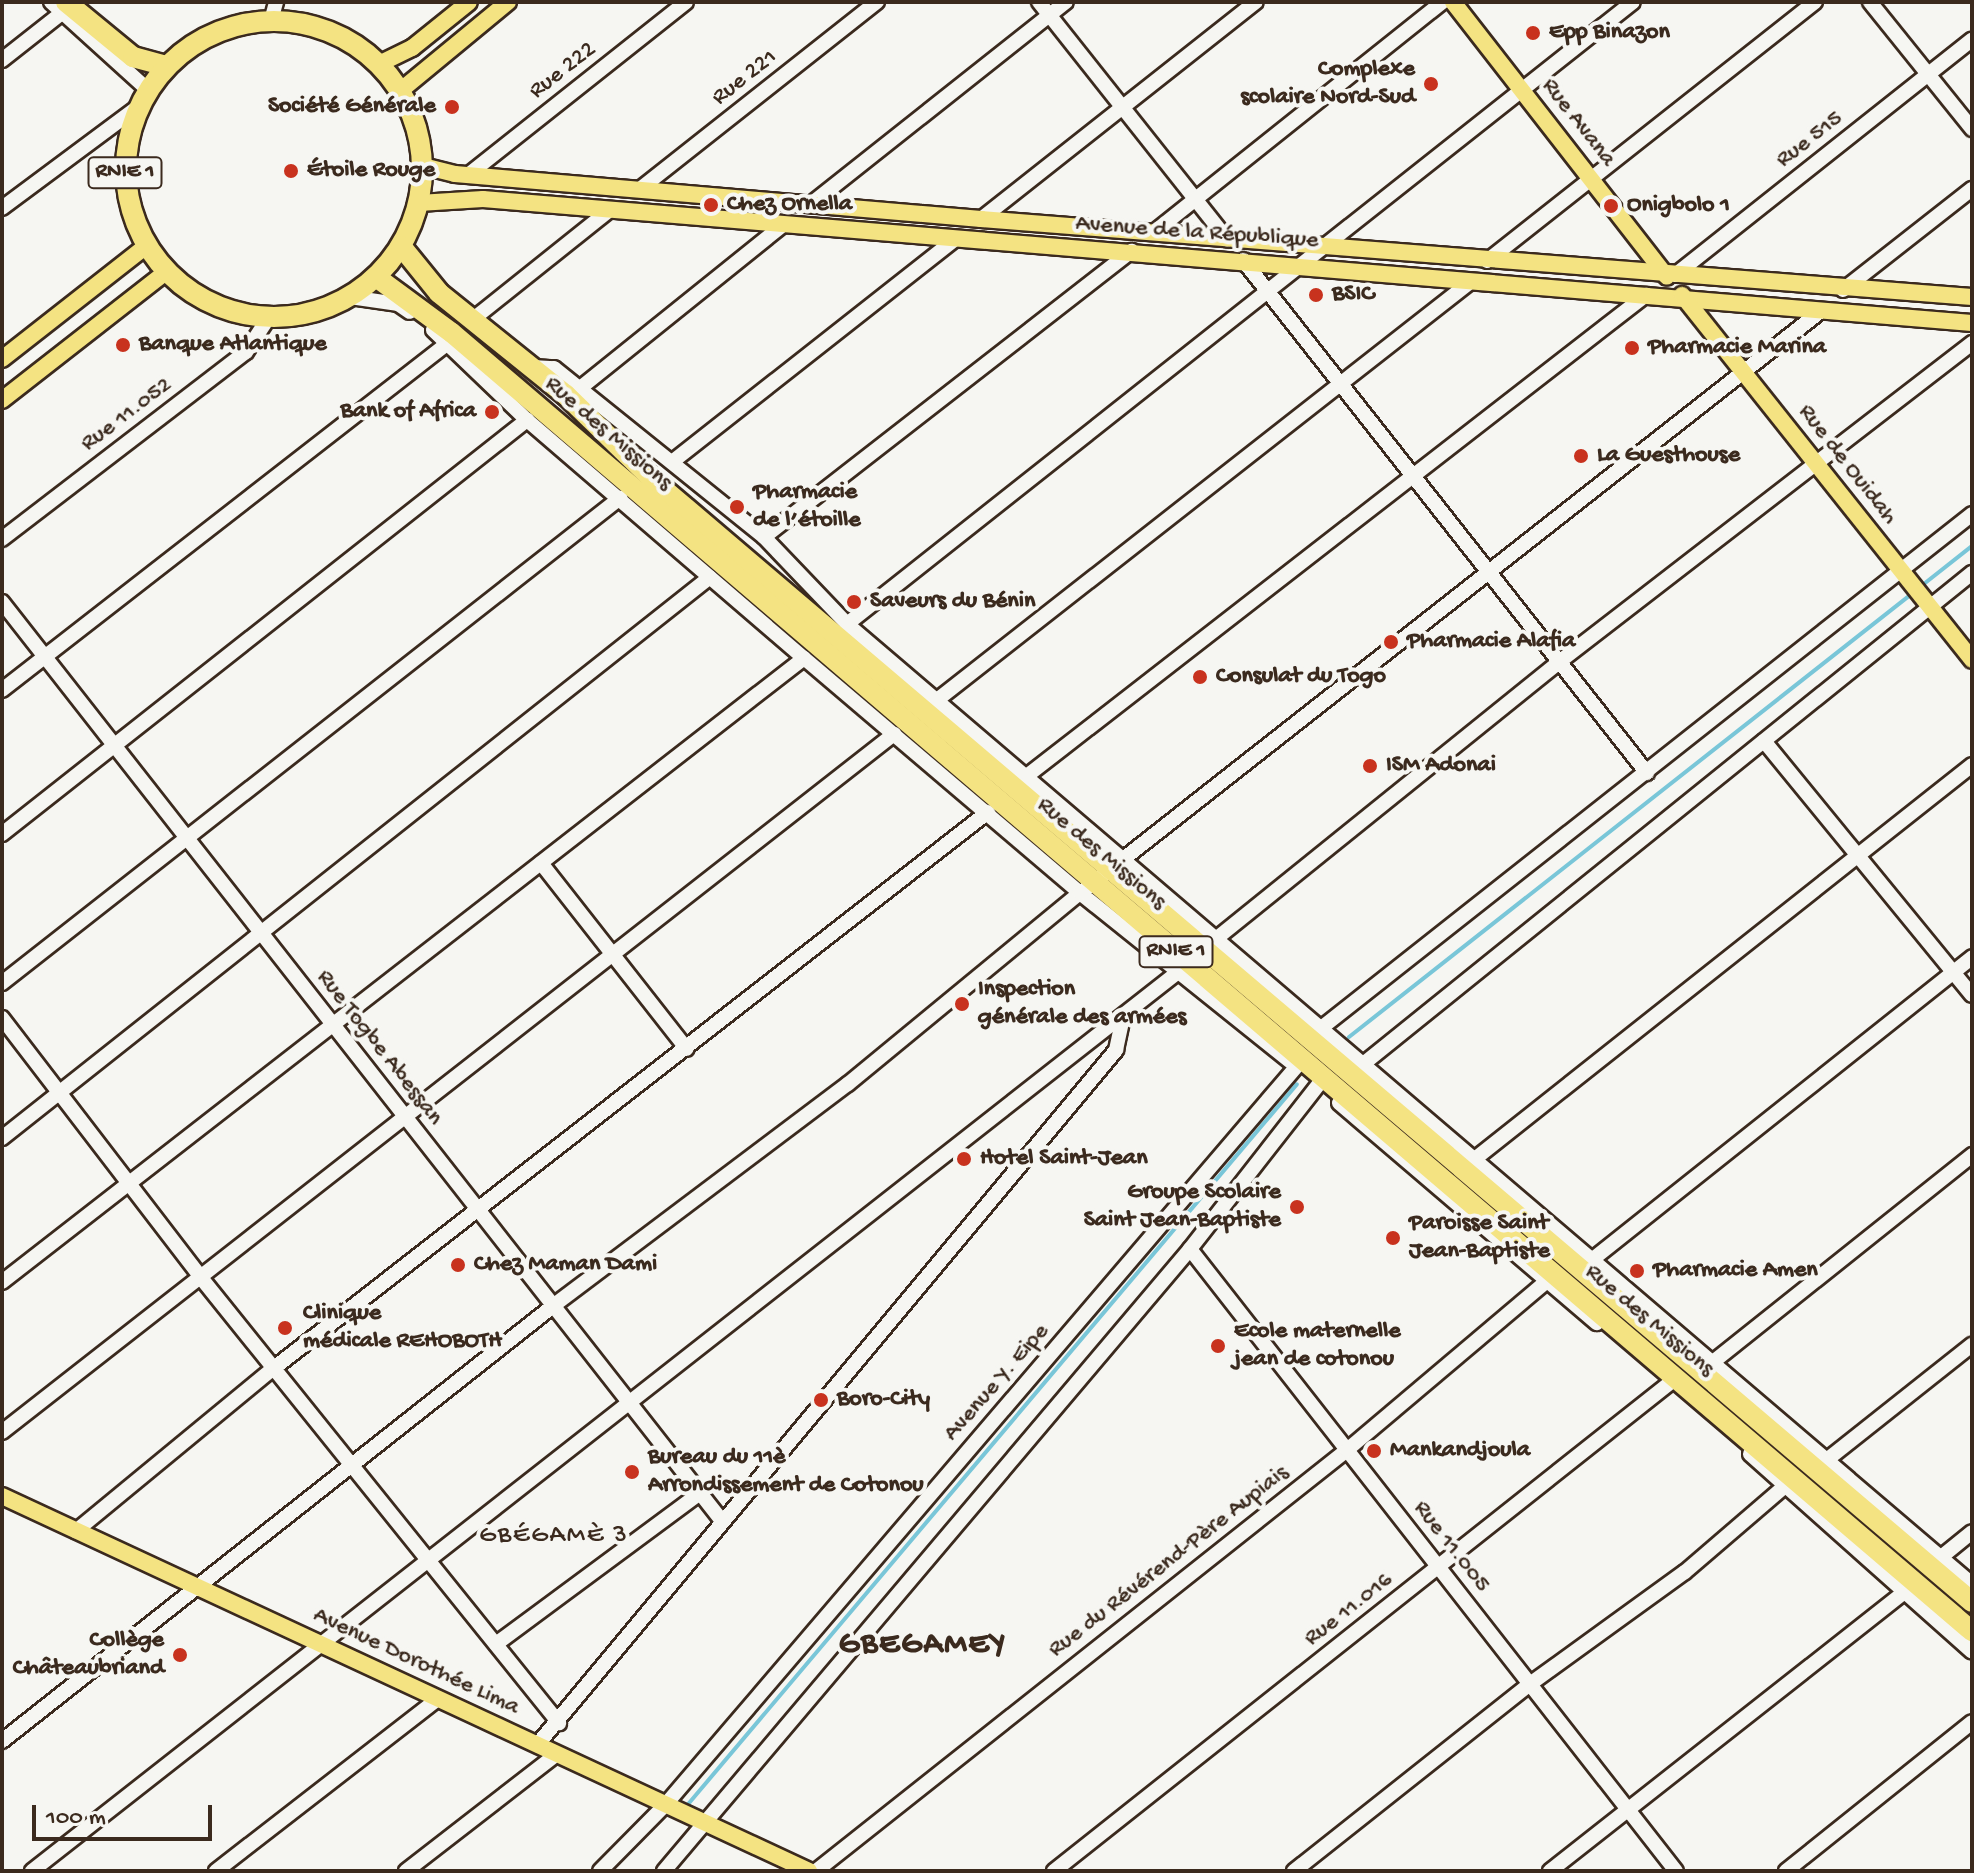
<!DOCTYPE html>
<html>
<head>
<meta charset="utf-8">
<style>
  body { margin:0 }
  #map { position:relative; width:1974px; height:1873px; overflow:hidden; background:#f6f6f2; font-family:"Gochi Hand",sans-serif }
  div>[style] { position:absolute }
  .stream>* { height:4px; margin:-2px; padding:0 2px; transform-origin:2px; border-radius:2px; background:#79c6d8 }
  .roads { filter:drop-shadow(2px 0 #3b2a1e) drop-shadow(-2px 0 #3b2a1e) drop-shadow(0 2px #3b2a1e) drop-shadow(0 -2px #3b2a1e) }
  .minor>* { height:14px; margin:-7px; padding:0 7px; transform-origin:7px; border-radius:7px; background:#f6f6f2 }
  .major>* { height:16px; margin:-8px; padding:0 8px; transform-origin:8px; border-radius:8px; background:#f4e382 }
  .highway>* { height:20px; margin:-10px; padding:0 10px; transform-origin:10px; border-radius:10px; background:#f4e382 }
  .highway>.ring { margin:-10px; padding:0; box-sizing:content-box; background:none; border:20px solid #f4e382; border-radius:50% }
  .dots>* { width:22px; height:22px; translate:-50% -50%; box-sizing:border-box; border:4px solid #f6f6f2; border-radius:50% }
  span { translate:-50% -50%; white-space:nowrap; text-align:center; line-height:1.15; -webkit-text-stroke:8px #f6f6f2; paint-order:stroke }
  .shield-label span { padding:2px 6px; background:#f6f6f2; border:2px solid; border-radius:6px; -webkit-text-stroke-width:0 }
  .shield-label { font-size:22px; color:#3b2a1e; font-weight:700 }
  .poi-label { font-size:24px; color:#3b2a1e; font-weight:700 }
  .left { translate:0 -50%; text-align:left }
  .right { translate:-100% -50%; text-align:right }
  .street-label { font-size:24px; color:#3b2a1e }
  .neighbourhood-label { font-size:26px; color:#3b2a1e; letter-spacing:2px }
  .district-label { font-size:32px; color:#3b2a1e; font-weight:700; letter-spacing:2px }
  .frame { position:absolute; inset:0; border:4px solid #3b2a1e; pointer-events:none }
  .scale { position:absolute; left:32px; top:1805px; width:180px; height:36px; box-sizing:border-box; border:4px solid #3b2a1e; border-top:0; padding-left:10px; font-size:24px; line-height:28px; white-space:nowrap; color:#3b2a1e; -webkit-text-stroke:6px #f6f6f2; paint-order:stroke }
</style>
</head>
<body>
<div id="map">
  <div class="stream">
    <div style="left:1920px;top:587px;width:66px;rotate:-38.3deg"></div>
    <div style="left:1349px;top:1037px;width:719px;rotate:-38.22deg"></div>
    <div style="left:684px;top:1809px;width:949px;rotate:-49.78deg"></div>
  </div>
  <div class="roads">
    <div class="minor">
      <div style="left:51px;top:2px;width:131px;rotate:42.2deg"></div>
      <div style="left:1039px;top:2px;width:303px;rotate:51.6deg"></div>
      <div style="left:1870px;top:2px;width:163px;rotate:51.2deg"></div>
      <div style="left:271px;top:21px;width:20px;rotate:-75deg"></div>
      <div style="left:2px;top:60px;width:78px;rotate:-38.2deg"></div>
      <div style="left:468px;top:175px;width:278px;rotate:-38.4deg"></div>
      <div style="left:640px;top:189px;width:302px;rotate:-38.3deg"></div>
      <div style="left:811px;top:204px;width:325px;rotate:-38.4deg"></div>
      <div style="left:2px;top:208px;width:169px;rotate:-36.6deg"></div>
      <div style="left:981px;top:219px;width:350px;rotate:-38.3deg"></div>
      <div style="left:1153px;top:233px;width:370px;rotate:-38.6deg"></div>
      <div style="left:1243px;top:260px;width:653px;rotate:51.78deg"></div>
      <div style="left:1487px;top:261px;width:418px;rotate:-38.3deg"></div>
      <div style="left:1675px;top:275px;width:379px;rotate:-38.4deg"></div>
      <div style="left:1843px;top:290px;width:164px;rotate:-38.1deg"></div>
      <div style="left:350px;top:297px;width:49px;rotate:8.3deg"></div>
      <div style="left:398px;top:304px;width:14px;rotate:34deg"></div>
      <div style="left:472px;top:320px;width:176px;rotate:-38.6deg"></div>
      <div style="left:433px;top:330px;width:130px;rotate:43.8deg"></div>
      <div style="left:527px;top:420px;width:365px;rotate:40.7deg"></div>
      <div style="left:804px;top:658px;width:362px;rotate:40.4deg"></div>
      <div style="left:1080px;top:893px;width:269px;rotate:38.7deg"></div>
      <div style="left:532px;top:367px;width:22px;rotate:3deg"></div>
      <div style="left:554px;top:368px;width:270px;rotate:38.8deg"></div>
      <div style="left:764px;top:537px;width:120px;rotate:46.3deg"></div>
      <div style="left:847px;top:624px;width:1479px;rotate:40.48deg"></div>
      <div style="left:579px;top:389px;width:262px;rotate:-38.8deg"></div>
      <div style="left:672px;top:462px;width:359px;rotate:-38.2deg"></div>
      <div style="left:764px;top:537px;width:466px;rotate:-37.9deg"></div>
      <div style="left:2px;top:539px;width:307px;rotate:-37.5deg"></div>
      <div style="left:246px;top:352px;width:42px;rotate:-56.7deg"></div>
      <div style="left:2px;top:602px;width:1167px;rotate:51.92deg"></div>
      <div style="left:847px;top:624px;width:1002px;rotate:-38.36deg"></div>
      <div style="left:2px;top:690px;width:565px;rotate:-37.88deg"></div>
      <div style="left:937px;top:700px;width:676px;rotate:-38.09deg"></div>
      <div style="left:1764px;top:741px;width:328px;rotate:50.7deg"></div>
      <div style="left:1028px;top:775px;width:783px;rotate:-37.84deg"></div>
      <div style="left:2px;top:834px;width:669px;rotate:-38.26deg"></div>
      <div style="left:541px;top:863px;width:236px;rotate:51.9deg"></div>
      <div style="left:1217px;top:938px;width:439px;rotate:-38.9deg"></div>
      <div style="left:1559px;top:662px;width:522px;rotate:-37.68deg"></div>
      <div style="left:2px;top:983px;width:786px;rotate:-38.12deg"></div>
      <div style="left:2px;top:1018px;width:329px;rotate:52.5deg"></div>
      <div style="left:202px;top:1279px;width:570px;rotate:51.2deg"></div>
      <div style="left:1320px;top:1029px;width:831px;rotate:-38.3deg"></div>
      <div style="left:1362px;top:1065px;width:784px;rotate:-38.89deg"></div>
      <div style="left:1339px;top:1103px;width:339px;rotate:40.5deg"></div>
      <div style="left:2px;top:1138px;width:903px;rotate:-38.39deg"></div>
      <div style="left:1476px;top:1158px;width:633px;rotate:-38.39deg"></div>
      <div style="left:1190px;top:1249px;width:789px;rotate:52deg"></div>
      <div style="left:1593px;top:1259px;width:485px;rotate:-38.5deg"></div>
      <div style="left:2px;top:1282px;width:1016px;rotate:-37.88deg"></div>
      <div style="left:1713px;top:1362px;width:332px;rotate:-38.6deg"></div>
      <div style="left:2px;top:1432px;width:1133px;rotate:-38.04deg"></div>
      <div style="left:1750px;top:1454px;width:297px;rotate:41.7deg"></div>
      <div style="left:1828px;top:1459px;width:184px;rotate:-38.4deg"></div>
      <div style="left:76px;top:1531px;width:256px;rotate:-39.5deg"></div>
      <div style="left:274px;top:1368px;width:905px;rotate:-37.91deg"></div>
      <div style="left:1940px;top:1558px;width:41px;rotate:-39.1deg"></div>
      <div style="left:496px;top:1644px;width:254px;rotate:-36.5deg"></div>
      <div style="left:2px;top:1741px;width:702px;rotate:-38.29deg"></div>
      <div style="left:553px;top:1306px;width:369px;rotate:-37deg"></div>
      <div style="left:848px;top:1084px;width:301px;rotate:-39.5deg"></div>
      <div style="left:1080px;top:893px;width:942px;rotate:-38.15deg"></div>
      <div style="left:537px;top:1745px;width:905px;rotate:-50.2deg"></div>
      <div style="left:1116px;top:1050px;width:33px;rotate:-78deg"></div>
      <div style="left:32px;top:1871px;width:1457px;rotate:-38.11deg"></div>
      <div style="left:216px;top:1871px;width:281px;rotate:-37.8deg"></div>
      <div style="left:406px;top:1871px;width:191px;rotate:-37.8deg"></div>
      <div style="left:600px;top:1871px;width:94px;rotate:-45.4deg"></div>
      <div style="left:666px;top:1804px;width:971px;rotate:-49.47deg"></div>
      <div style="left:664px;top:1871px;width:815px;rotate:-49.78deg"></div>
      <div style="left:1190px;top:1249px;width:208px;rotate:-52deg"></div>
      <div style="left:816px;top:1871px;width:678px;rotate:-38.41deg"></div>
      <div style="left:1347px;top:1450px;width:260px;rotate:-40.2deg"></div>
      <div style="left:1054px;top:1871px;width:787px;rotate:-38.4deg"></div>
      <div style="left:1294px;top:1871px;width:301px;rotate:-38.4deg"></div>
      <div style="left:1530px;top:1684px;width:191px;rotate:-35.9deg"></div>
      <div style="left:1685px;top:1572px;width:132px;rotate:-40.7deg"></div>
      <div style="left:1550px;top:1871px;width:449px;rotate:-38.2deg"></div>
      <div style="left:1786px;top:1871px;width:238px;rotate:-38.7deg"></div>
    </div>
    <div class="major">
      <div style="left:1453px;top:2px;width:348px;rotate:52.1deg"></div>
      <div style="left:379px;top:64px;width:37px;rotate:-26deg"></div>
      <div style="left:412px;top:48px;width:73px;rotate:-38.9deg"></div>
      <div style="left:400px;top:91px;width:140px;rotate:-39.5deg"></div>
      <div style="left:423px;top:166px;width:33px;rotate:14deg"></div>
      <div style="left:455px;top:174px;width:528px;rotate:4.89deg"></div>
      <div style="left:981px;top:219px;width:994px;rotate:4.5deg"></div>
      <div style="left:419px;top:203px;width:64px;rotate:-3.6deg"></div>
      <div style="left:483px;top:199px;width:1494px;rotate:4.76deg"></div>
      <div style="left:1682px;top:295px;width:466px;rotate:51.5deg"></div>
      <div style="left:2px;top:359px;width:183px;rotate:-38.1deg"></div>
      <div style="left:2px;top:400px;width:208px;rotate:-38deg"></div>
      <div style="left:2px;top:1496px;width:890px;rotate:24.92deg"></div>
    </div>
    <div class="highway">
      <div style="left:66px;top:2px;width:87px;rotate:39.4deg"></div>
      <div style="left:133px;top:57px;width:35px;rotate:15deg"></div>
      <div class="ring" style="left:126px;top:21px;width:276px;height:276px"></div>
      <div style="left:401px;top:246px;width:60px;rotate:51deg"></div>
      <div style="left:439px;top:293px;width:163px;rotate:38.8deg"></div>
      <div style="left:566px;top:395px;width:123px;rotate:44.3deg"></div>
      <div style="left:654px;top:481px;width:1730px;rotate:40.38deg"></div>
      <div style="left:376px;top:277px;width:94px;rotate:36.4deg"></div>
      <div style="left:452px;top:333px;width:1999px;rotate:40.5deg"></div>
    </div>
  </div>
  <div class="dots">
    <div style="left:1533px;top:33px;background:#c8321e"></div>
    <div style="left:1431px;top:84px;background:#c8321e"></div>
    <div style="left:452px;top:107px;background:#c8321e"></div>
    <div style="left:291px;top:171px;background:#c8321e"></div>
    <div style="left:711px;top:205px;background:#c8321e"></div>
    <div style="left:1611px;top:206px;background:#c8321e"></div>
    <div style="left:1316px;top:295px;background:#c8321e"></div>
    <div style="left:123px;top:345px;background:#c8321e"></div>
    <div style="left:1632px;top:348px;background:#c8321e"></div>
    <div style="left:492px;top:412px;background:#c8321e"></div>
    <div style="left:1581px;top:456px;background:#c8321e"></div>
    <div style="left:737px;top:507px;background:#c8321e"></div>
    <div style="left:854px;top:602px;background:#c8321e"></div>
    <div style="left:1391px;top:642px;background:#c8321e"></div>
    <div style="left:1200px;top:677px;background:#c8321e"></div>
    <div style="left:1370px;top:766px;background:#c8321e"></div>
    <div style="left:962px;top:1004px;background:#c8321e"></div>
    <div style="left:964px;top:1159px;background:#c8321e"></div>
    <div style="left:1297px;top:1207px;background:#c8321e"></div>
    <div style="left:1393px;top:1238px;background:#c8321e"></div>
    <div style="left:458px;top:1265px;background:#c8321e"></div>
    <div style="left:1637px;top:1271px;background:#c8321e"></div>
    <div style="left:285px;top:1328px;background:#c8321e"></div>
    <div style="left:1218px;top:1346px;background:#c8321e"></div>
    <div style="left:821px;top:1400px;background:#c8321e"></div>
    <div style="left:1374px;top:1451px;background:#c8321e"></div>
    <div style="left:632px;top:1472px;background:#c8321e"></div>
    <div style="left:180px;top:1655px;background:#c8321e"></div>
  </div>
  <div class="shield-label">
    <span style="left:125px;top:173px">RNIE 1</span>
    <span style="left:1176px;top:952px">RNIE 1</span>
  </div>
  <div class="poi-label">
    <span class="left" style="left:1549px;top:33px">Epp Binazon</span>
    <span class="right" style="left:1415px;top:84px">Complexe<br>scolaire Nord-Sud</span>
    <span class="right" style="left:436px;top:107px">Société Générale</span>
    <span class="left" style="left:307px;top:171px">Étoile Rouge</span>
    <span class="left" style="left:727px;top:205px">Chez Ornella</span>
    <span class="left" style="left:1627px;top:206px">Onigbolo 1</span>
    <span class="left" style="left:1332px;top:295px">BSIC</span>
    <span class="left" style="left:139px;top:345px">Banque Atlantique</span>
    <span class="left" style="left:1648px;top:348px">Pharmacie Marina</span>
    <span class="right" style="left:476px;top:412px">Bank of Africa</span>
    <span class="left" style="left:1597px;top:456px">La Guesthouse</span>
    <span class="left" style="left:753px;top:507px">Pharmacie<br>de l’étoille</span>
    <span class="left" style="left:870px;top:602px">Saveurs du Bénin</span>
    <span class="left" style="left:1407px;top:642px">Pharmacie Alafia</span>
    <span class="left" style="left:1216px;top:677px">Consulat du Togo</span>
    <span class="left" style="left:1386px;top:766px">ISM Adonai</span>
    <span class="left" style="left:978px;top:1004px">Inspection<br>générale des armées</span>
    <span class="left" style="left:980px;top:1159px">Hotel Saint-Jean</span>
    <span class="right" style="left:1281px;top:1207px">Groupe Scolaire<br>Saint Jean-Baptiste</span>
    <span class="left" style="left:1409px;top:1238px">Paroisse Saint<br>Jean-Baptiste</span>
    <span class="left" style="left:474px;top:1265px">Chez Maman Dami</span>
    <span class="left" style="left:1653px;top:1271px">Pharmacie Amen</span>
    <span class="left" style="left:303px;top:1328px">Clinique<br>médicale REHOBOTH</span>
    <span class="left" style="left:1234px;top:1346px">Ecole maternelle<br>jean de cotonou</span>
    <span class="left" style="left:837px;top:1400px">Boro-City</span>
    <span class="left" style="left:1390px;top:1451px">Mankandjoula</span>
    <span class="left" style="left:648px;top:1472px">Bureau du 11è<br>Arrondissement de Cotonou</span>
    <span class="right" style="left:164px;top:1655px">Collège<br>Châteaubriand</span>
  </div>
  <div class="street-label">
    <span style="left:563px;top:71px;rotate:-38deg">Rue 222</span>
    <span style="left:745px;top:78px;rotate:-38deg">Rue 221</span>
    <span style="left:1578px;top:123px;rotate:52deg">Rue Avana</span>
    <span style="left:1810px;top:140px;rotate:-38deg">Rue 515</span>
    <span style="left:1197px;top:233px;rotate:4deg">Avenue de la République</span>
    <span style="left:127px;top:415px;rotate:-37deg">Rue 11.052</span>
    <span style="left:608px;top:434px;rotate:41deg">Rue des Missions</span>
    <span style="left:1847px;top:465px;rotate:52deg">Rue de Ouidah</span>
    <span style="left:1101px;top:854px;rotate:40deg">Rue des Missions</span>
    <span style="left:379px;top:1048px;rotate:52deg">Rue Togbe Abessan</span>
    <span style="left:1649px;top:1321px;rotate:40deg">Rue des Missions</span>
    <span style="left:997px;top:1383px;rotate:-49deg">Avenue Y. Eipe</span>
    <span style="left:1451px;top:1547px;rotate:52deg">Rue 11.005</span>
    <span style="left:1169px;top:1562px;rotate:-38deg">Rue du Révérend-Père Aupiais</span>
    <span style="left:1349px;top:1610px;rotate:-38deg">Rue 11.016</span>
    <span style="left:416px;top:1662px;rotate:25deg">Avenue Dorothée Lima</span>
  </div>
  <div class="neighbourhood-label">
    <span style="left:554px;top:1537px">GBÉGAMÈ 3</span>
  </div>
  <div class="district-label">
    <span style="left:923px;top:1645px">GBEGAMEY</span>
  </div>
  <div class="frame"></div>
  <div class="scale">100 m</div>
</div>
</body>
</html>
